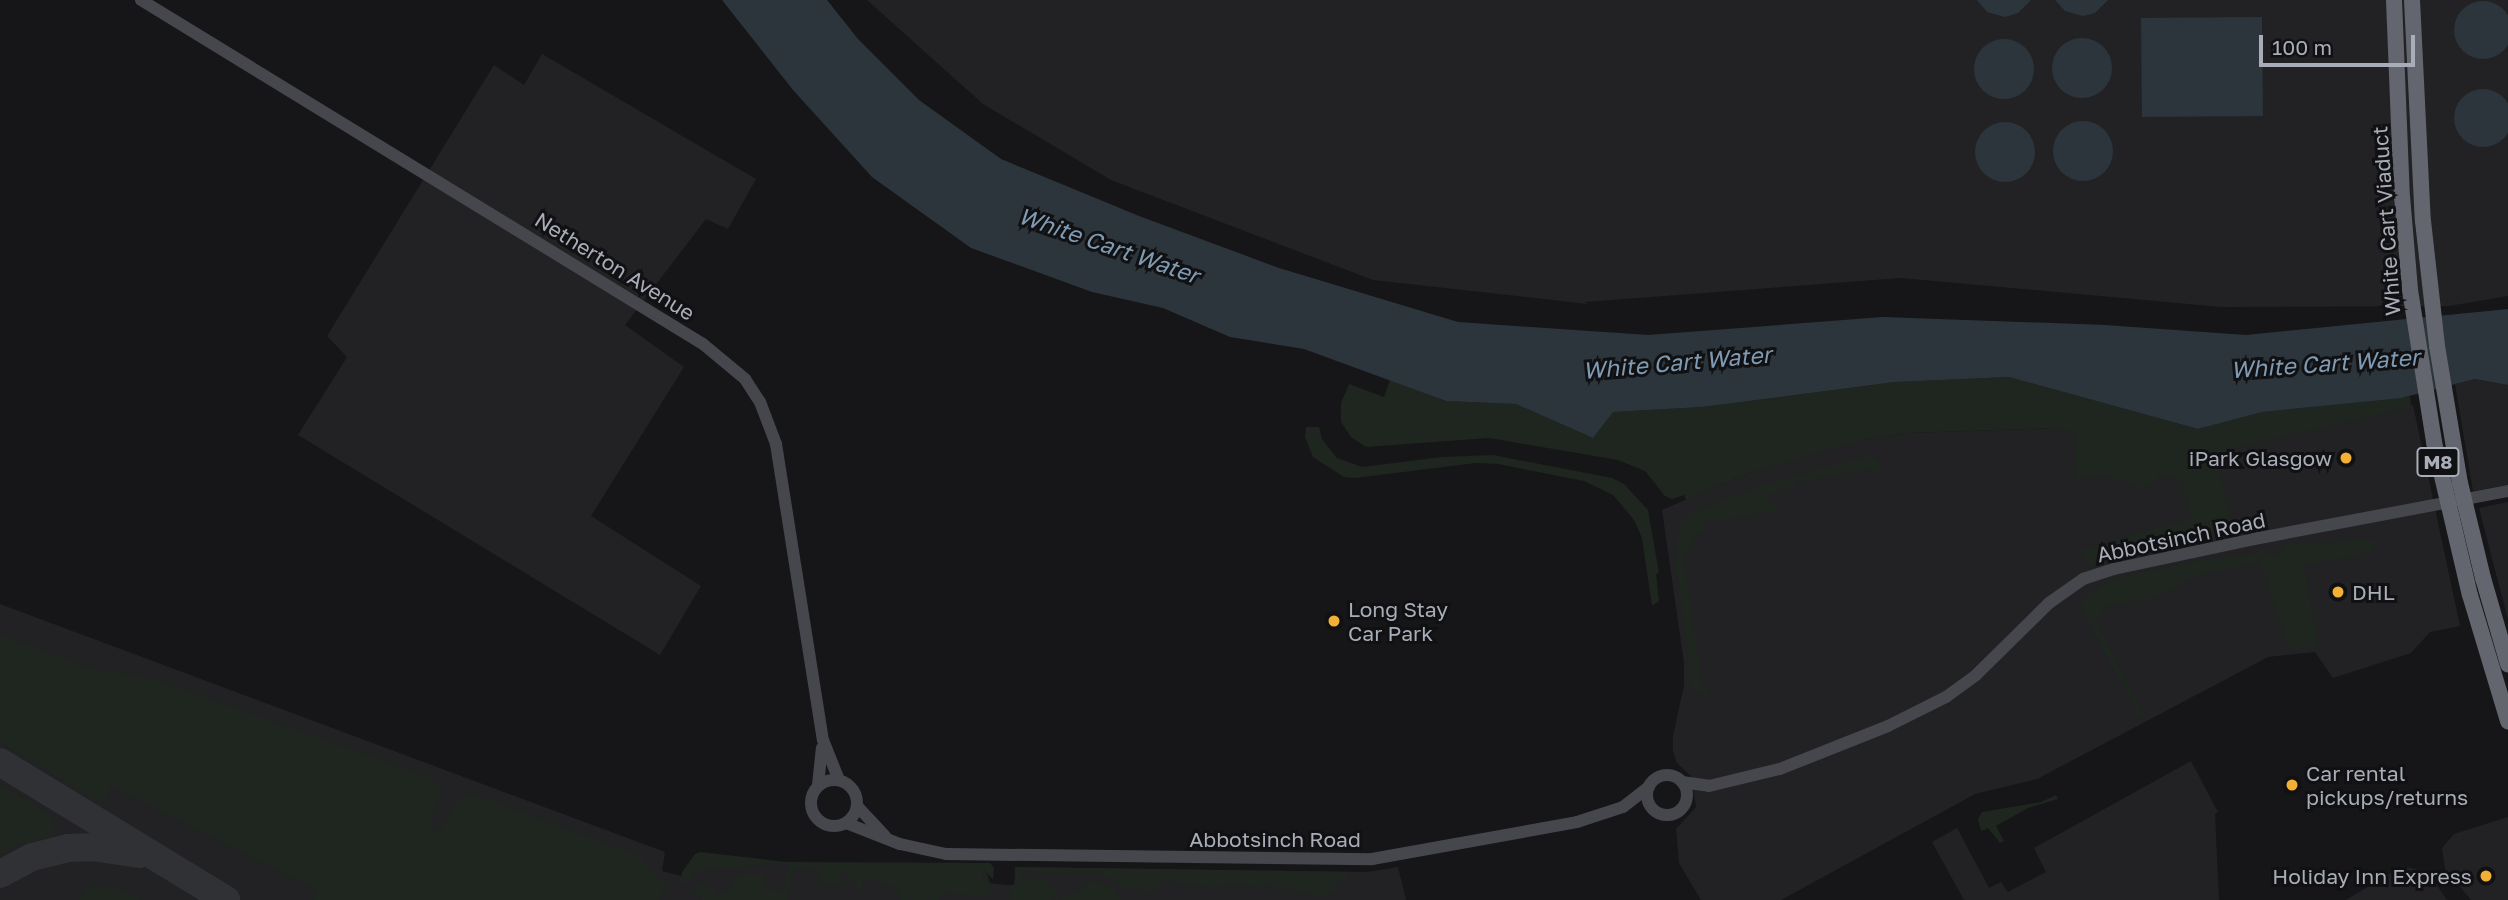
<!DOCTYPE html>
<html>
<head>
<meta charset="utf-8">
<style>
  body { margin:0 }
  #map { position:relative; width:2508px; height:900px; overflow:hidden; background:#161618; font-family:"Golos Text",sans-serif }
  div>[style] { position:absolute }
  .built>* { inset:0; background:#222225 }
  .green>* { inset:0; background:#1e261f }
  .water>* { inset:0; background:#2c353c }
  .round { border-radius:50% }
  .taxiway>* { height:28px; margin:-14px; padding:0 14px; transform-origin:14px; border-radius:14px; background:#303135 }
  .secondary>* { height:12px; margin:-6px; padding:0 6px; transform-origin:6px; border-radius:6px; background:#45474d }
  .secondary>.ring { margin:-6px; padding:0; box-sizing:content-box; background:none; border:12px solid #45474d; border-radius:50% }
  .highway>* { height:16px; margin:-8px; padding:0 8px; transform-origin:8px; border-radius:8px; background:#63666e }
  .highway-bridge>* { height:16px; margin:-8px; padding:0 8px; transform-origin:8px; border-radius:8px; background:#63666e }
  .dots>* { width:19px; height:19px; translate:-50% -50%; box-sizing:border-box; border:4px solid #111113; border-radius:50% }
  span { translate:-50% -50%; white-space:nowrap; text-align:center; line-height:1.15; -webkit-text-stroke:6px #111113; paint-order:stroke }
  .shield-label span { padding:2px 5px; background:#111113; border:2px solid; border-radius:5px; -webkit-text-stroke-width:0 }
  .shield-label { font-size:19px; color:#a8adb8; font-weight:700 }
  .street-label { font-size:21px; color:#a8adb8 }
  .poi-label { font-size:21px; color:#a8adb8 }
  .right { translate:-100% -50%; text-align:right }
  .left { translate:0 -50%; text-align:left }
  .water-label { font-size:23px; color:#7f9bb3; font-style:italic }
  .scale { position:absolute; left:2259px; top:35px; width:156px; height:32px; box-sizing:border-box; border:4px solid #a8adb8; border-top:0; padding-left:9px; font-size:21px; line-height:24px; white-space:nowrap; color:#a8adb8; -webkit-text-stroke:5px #111113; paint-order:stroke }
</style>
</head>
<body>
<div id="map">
  <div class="built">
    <div style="clip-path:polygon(867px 0,2508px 0,2508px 296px,2449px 306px,2221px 307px,1901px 278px,1585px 302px,1588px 304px,1373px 280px,1111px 180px,983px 104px)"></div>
    <div style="clip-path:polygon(542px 54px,756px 179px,728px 229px,706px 219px,625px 325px,684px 367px,591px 516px,701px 586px,660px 655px,298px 435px,347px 357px,327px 336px,494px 65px,524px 85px)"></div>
    <div style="clip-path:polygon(2475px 379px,2508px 385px,2508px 485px,2473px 491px,2455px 384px)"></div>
    <div style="clip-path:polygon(2413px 405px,2460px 626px,2430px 632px,2411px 653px,2333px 678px,2315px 652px,2268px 657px,2037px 779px,1975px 794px,1781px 900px,1701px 900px,1679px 863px,1676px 829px,1696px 807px,1691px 776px,1677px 763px,1673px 751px,1673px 736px,1684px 685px,1684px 663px,1662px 510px,1746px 474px,1796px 458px,1862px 440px,1907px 433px,2054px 428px,2076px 434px,2223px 446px)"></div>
    <div style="clip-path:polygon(2508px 502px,2508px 620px,2479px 508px)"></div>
    <div style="clip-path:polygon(0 604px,665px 852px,662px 871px,682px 876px,698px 862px,902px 866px,986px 871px,990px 883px,1014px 886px,1015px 867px,1367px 872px,1398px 867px,1406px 900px,0 900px)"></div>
    <div style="clip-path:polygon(2191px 761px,2218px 812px,2215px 814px,2219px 900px,1964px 900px,1932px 842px,1957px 828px,1989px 888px,2001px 882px,2008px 892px,2046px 872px,2034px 848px)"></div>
    <div style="clip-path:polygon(2508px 817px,2508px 900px,2471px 900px,2445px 869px,2442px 848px,2454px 834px)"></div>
    <div style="clip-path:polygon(2402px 866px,2428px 872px,2447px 900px,2346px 900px)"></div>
  </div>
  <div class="green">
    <div style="clip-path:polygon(2009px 377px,2198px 429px,2262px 412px,2410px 396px,2411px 407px,2229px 449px,2219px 468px,2233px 534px,2087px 565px,2081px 549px,2192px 519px,2182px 481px,2162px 474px,2144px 489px,2102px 474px,2074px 479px,2076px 434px,2054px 428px,1907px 433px,1863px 440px,1746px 474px,1686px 500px,1684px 495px,1672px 499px,1665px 496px,1645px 471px,1618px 460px,1489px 438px,1366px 447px,1351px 437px,1341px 422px,1341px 403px,1349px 384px,1384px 397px,1390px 380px,1446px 401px,1516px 404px,1593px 438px,1612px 412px,1702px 407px,1895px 382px)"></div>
    <div style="clip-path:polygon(1306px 427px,1319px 427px,1322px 439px,1337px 458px,1362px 467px,1442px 457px,1493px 455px,1612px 478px,1624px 484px,1648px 510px,1659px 573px,1656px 574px,1659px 601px,1652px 606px,1642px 538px,1634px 520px,1613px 495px,1584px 481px,1498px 464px,1476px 463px,1355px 478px,1344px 477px,1313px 457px,1305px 437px)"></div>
    <div style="clip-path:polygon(1870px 455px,1879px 462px,1880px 473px,1875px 477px,1874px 469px,1794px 482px,1794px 490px,1781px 488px,1778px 493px,1769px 495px,1770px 503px,1778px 501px,1779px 510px,1704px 523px,1704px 531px,1698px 532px,1684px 559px,1703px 689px,1712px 691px,1702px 700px,1703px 694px,1692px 690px,1689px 683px,1689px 658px,1675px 563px,1680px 523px,1694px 512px,1754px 488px)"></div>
    <div style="clip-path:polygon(2375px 539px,2372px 552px,2304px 566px,2319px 647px,2289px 649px,2260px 563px,2197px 575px,2151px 599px,2107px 606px,2096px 622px,2145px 715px,2139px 717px,2079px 605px,2108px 580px,2184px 563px,2260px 552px,2277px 556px,2286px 545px)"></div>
    <div style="clip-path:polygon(0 635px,90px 668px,157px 680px,436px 780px,441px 791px,440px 798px,429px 825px,435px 831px,443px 827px,459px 799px,477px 795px,641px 857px,665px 885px,660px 900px,312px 900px,316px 890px,112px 786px,102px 804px,0 742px)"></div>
    <div style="clip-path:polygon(0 784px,50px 814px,56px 826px,50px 838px,12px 847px,0 854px)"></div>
    <div style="clip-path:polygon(2056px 795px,2058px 799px,2028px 808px,1996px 826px,2004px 841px,2000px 843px,1988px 828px,1982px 831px,1980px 828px,1978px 819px,1982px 812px,2041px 802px)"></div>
    <div style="clip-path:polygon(700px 852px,787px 862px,990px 863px,994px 868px,993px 879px,983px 870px,982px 880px,987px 880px,987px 886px,992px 887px,991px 897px,985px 900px,985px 896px,941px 893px,940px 900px,899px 900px,902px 893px,889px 884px,878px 884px,878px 879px,863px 879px,862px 890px,858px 889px,846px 873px,839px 877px,844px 885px,835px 887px,834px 883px,818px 883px,819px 870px,793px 867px,787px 900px,701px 900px,702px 897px,691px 893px,698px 883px,715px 889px,718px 896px,727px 891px,738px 874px,764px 873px,763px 889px,785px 891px,787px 864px,705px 869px,695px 874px,686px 884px,680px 884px,682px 872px,695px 854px)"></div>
    <div style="clip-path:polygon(1016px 867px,1347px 872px,1347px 878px,1339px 878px,1334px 893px,1323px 896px,1295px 892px,1294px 889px,1276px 890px,1276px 885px,1272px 886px,1271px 884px,1265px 888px,1225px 884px,1217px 888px,1164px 881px,1148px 894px,1141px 888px,1125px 888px,1100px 874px,1022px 871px,1022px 878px,1046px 880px,1058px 893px,1051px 900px,1009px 900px,1010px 885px,1015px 885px)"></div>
    <div style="clip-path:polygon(1094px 880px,1111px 887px,1121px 900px,1060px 900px)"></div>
    <div style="clip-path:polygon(93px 886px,114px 887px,142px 900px,78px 900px,85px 887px)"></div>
  </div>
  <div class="water">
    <div style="clip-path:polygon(722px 0,827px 0,858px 39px,919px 100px,1001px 159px,1139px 216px,1279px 268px,1458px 322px,1648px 335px,1883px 317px,2105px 325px,2246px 335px,2508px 309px,2508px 385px,2475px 379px,2401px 398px,2262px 412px,2198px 429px,2009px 377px,1895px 382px,1702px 407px,1613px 412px,1593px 438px,1516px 404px,1446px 401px,1304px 349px,1230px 337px,1163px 308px,1092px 292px,971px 248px,872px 177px,793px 90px)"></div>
    <div style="clip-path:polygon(1977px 0,2031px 0,2018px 13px,2005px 17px,1987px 12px)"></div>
    <div style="clip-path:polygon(2055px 0,2108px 0,2095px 13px,2083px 16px,2065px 11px)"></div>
    <div class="round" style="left:2454px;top:1px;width:58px;height:58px"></div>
    <div style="clip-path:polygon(2262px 17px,2263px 116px,2142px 117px,2141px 18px)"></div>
    <div class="round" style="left:2052px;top:38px;width:60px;height:60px"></div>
    <div class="round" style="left:1974px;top:39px;width:60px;height:60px"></div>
    <div class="round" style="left:2454px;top:89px;width:58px;height:58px"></div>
    <div class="round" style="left:2053px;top:121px;width:60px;height:60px"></div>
    <div class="round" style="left:1975px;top:122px;width:60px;height:60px"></div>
  </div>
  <div class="taxiway">
    <div style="left:0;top:762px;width:265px;rotate:31.4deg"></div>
    <div style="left:0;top:874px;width:36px;rotate:-28deg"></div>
    <div style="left:32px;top:857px;width:37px;rotate:-14deg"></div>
    <div style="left:68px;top:848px;width:24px;rotate:-2deg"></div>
    <div style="left:92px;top:847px;width:49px;rotate:8.3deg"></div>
  </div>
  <div class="secondary">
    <div style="left:141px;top:0;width:659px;rotate:31.47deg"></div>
    <div style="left:703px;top:344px;width:55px;rotate:39.8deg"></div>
    <div style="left:745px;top:379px;width:27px;rotate:57deg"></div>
    <div style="left:760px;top:402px;width:45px;rotate:69.1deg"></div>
    <div style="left:776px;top:444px;width:300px;rotate:81deg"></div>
    <div style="left:823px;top:740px;width:43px;rotate:68.2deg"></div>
    <div class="ring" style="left:1647px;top:775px;width:28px;height:28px"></div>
    <div class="ring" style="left:811px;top:780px;width:34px;height:34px"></div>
    <div style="left:1682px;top:782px;width:27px;rotate:8deg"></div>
    <div style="left:1709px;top:786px;width:73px;rotate:-13.5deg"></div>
    <div style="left:1780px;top:769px;width:116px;rotate:-21.7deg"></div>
    <div style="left:1888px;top:726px;width:65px;rotate:-26.6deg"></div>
    <div style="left:1946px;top:697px;width:37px;rotate:-36deg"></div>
    <div style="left:1976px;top:675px;width:103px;rotate:-44.6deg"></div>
    <div style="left:2049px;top:603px;width:42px;rotate:-35.2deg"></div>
    <div style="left:2083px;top:579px;width:33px;rotate:-18deg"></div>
    <div style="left:2114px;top:569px;width:143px;rotate:-12.1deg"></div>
    <div style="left:2254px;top:539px;width:258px;rotate:-10.7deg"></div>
    <div style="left:818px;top:785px;width:37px;rotate:-84deg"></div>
    <div style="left:858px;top:807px;width:40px;rotate:47deg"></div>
    <div style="left:846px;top:823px;width:58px;rotate:21.3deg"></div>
    <div style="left:900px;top:844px;width:47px;rotate:12.3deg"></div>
    <div style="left:946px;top:854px;width:426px;rotate:0.7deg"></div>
    <div style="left:1372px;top:859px;width:208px;rotate:-10.2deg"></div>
    <div style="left:1577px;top:822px;width:48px;rotate:-18.1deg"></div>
    <div style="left:1623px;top:807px;width:33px;rotate:-38deg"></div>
  </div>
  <div class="highway">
    <div style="left:2394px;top:0;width:196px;rotate:87.7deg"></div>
    <div style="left:2412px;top:0;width:221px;rotate:87.2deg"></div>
  </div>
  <div class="highway-bridge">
    <div style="left:2402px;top:196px;width:94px;rotate:85.1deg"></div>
    <div style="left:2410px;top:290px;width:154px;rotate:81deg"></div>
    <div style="left:2434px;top:442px;width:157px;rotate:76.8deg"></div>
    <div style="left:2470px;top:595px;width:132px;rotate:73.2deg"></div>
    <div style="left:2423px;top:221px;width:126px;rotate:83.6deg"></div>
    <div style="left:2437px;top:346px;width:139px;rotate:80.5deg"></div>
    <div style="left:2460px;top:483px;width:98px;rotate:76.4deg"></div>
    <div style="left:2483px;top:578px;width:90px;rotate:73.8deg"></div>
  </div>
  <div class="dots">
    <div style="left:2346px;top:458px;background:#f2b134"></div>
    <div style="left:2338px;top:592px;background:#f2b134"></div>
    <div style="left:1334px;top:621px;background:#f2b134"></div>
    <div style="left:2292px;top:785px;background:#f2b134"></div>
    <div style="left:2486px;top:876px;background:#f2b134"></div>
  </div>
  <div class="shield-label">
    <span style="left:2438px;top:462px">M8</span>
  </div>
  <div class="street-label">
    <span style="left:2386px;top:221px;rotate:-94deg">White Cart Viaduct</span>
    <span style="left:615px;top:266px;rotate:32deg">Netherton Avenue</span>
    <span style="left:2181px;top:537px;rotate:-12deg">Abbotsinch Road</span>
    <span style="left:1275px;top:839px">Abbotsinch Road</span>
  </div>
  <div class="poi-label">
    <span class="right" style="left:2332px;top:458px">iPark Glasgow</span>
    <span class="left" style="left:2352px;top:592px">DHL</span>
    <span class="left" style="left:1348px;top:621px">Long Stay<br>Car Park</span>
    <span class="left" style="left:2306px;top:785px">Car rental<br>pickups/returns</span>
    <span class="right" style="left:2472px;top:876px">Holiday Inn Express</span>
  </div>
  <div class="water-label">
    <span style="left:1109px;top:245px;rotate:19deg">White Cart Water</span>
    <span style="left:1677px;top:362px;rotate:-5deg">White Cart Water</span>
    <span style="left:2325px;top:363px;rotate:-4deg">White Cart Water</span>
  </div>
  <div class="scale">100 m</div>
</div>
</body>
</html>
